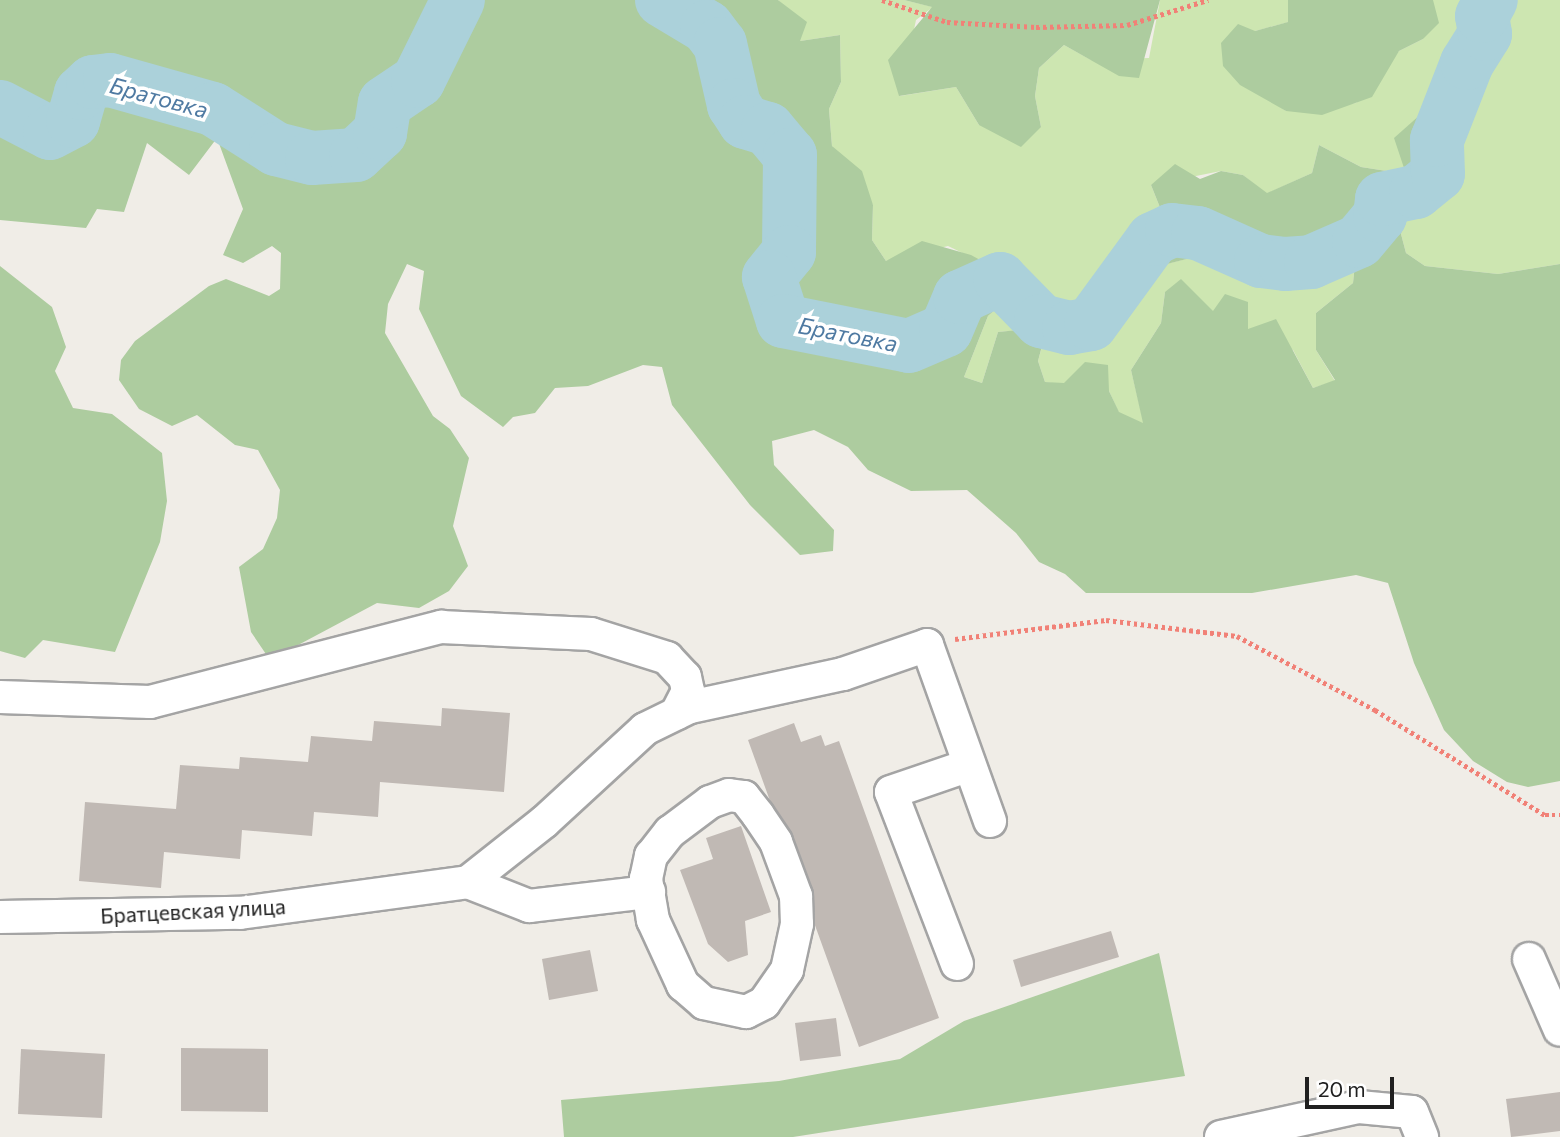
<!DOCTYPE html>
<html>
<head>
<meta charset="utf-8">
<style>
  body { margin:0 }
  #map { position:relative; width:1560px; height:1137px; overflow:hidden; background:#f0ede7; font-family:Commissioner,sans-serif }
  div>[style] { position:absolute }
  .grass>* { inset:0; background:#cde6b1 }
  .forest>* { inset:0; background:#adcc9f }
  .river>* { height:54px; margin:-27px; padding:0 27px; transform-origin:27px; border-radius:27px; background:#abd1da }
  .building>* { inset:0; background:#c0b9b4 }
  .path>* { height:4.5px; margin-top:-2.25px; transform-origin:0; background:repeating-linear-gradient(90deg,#f18177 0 3.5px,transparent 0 7px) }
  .roads { filter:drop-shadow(2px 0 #a4a4a4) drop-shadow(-2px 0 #a4a4a4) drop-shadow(0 2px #a4a4a4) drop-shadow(0 -2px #a4a4a4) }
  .minor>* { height:32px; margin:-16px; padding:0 16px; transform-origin:16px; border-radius:16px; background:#fff }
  span { translate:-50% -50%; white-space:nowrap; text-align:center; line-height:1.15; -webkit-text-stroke:7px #fff; paint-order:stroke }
  .street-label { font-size:21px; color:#202020 }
  .water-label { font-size:23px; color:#4f7aa2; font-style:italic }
  .scale { position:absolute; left:1305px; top:1077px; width:89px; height:32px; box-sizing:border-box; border:4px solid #202020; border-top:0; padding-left:9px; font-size:21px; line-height:24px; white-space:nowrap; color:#202020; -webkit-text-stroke:5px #fff; paint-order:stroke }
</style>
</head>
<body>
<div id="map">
  <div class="grass">
    <div style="clip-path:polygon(778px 0,904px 0,933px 7px,916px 20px,900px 96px,956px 87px,979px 125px,1041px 127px,1035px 96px,1039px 68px,1064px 45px,1091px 60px,1149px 58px,1160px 0,1288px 0,1289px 22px,1255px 31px,1268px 98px,1286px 111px,1356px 103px,1399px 51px,1423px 39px,1433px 0,1560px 0,1560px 264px,1498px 274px,1425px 266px,1406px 253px,1401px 234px,1424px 174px,1426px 133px,1406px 174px,1361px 167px,1319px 145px,1312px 173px,1266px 194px,1243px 175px,1221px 171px,1151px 185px,1163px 215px,1148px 247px,1162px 265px,1226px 249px,1261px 261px,1298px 250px,1329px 268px,1356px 253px,1353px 283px,1316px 313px,1316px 350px,1335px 381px,1313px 388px,1293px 350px,1165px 292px,1161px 323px,1131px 370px,1144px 424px,1119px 413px,1109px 391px,1045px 382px,1038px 361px,1047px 328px,998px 332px,982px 383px,964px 377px,988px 316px,1006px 300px,1002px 272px,948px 246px,886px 261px,872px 240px,873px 205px,832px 146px,829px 109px,841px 82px,840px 35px,800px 41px,796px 18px)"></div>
  </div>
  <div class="forest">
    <div style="clip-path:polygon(0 0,778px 0,807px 22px,800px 41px,840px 35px,841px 82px,829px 109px,832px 146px,862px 171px,873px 205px,872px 240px,886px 261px,922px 241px,971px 255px,1002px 272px,1006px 300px,988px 316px,964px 377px,982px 383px,998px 332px,1047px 327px,1038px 361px,1045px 382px,1064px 383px,1085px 362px,1108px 365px,1109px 391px,1119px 412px,1143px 423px,1131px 370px,1161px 323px,1165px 292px,1181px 279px,1213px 311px,1225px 294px,1248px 302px,1248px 329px,1276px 319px,1313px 388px,1335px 380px,1316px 350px,1316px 313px,1353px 283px,1356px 254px,1329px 268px,1298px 250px,1261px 262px,1226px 249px,1163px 265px,1148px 247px,1163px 215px,1151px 185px,1175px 164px,1200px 179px,1221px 171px,1243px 175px,1267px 193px,1312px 173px,1319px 145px,1361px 167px,1406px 174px,1394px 138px,1421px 114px,1426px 133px,1424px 174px,1401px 234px,1406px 253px,1425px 266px,1498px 274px,1560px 264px,1560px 781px,1528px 787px,1507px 782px,1473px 761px,1444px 730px,1414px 663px,1388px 583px,1356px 575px,1252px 593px,1086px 593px,1065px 574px,1039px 562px,1016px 533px,967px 490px,911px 491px,868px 470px,848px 447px,814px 430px,772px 441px,774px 465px,834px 530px,833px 551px,800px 555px,750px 505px,672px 405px,662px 367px,643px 365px,588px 386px,555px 388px,535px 413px,513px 417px,503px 427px,461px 396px,419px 309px,424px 271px,407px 264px,388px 304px,385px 333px,433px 416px,450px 429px,469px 458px,453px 526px,468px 566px,449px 591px,419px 608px,377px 603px,270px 660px,251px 632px,239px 567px,263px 549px,277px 518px,280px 490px,258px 450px,235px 445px,197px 415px,172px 426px,139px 409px,119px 380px,121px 360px,135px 341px,209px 286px,226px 279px,269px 296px,280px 289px,281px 253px,272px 246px,243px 263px,223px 255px,243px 209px,217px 138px,189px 175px,147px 143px,124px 212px,97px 209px,86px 228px,0 220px)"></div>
    <div style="clip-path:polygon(904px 0,1160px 0,1139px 78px,1119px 76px,1064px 45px,1039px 68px,1035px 96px,1041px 127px,1021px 147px,979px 125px,956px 87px,899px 96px,888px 60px,932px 7px)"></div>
    <div style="clip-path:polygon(1288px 0,1433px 0,1439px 23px,1423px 39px,1399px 51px,1372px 97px,1322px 115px,1286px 111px,1240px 85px,1223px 66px,1221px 43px,1238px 24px,1255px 31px,1288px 22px)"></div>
    <div style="clip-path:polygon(0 266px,52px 307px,66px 347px,55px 371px,73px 408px,112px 414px,162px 453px,167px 501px,160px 542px,115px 652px,43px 640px,25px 658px,0 651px)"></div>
    <div style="clip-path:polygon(1159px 953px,1185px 1076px,793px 1137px,564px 1137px,561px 1100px,779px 1081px,900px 1059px,964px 1021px)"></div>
  </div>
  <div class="river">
    <div style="left:662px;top:0;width:52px;rotate:31deg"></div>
    <div style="left:707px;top:27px;width:21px;rotate:53deg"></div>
    <div style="left:720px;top:44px;width:63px;rotate:77.1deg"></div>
    <div style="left:734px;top:105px;width:20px;rotate:57deg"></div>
    <div style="left:745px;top:122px;width:24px;rotate:17deg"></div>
    <div style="left:768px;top:129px;width:34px;rotate:50deg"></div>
    <div style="left:790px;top:155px;width:97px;rotate:90.6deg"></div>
    <div style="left:789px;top:252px;width:32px;rotate:129deg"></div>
    <div style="left:769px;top:277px;width:46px;rotate:72.3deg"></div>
    <div style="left:783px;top:321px;width:128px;rotate:11.2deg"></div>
    <div style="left:909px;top:346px;width:40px;rotate:-23.4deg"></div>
    <div style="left:946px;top:330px;width:36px;rotate:-67deg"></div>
    <div style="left:960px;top:297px;width:44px;rotate:-24.2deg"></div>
    <div style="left:1000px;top:279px;width:59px;rotate:45.7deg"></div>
    <div style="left:1041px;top:321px;width:29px;rotate:14deg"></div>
    <div style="left:1069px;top:328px;width:22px;rotate:-10deg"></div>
    <div style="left:1091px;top:324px;width:105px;rotate:-53.9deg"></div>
    <div style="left:1153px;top:239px;width:21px;rotate:-25deg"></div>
    <div style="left:1172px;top:230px;width:26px;rotate:7deg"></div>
    <div style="left:1198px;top:233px;width:69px;rotate:24deg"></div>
    <div style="left:1261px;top:261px;width:24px;rotate:7deg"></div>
    <div style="left:1285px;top:264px;width:26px;rotate:-4deg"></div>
    <div style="left:1311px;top:262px;width:52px;rotate:-23.6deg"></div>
    <div style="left:1359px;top:241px;width:33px;rotate:-50deg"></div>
    <div style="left:1380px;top:216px;width:17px;rotate:-83deg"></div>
    <div style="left:1382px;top:199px;width:35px;rotate:-12deg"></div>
    <div style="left:1416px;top:192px;width:28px;rotate:-39deg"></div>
    <div style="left:1438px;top:174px;width:34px;rotate:-92deg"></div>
    <div style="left:1437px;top:140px;width:83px;rotate:-68.7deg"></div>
    <div style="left:1467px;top:63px;width:34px;rotate:-58deg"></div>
    <div style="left:1485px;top:34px;width:18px;rotate:-99deg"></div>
    <div style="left:1482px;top:16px;width:18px;rotate:-61deg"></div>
    <div style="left:0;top:107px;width:56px;rotate:27.5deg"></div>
    <div style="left:50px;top:133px;width:26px;rotate:-28deg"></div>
    <div style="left:73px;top:121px;width:29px;rotate:-74deg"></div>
    <div style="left:81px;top:93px;width:16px;rotate:-43deg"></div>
    <div style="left:93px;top:82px;width:17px;rotate:-7deg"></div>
    <div style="left:110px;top:80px;width:107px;rotate:15.7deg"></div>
    <div style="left:213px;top:109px;width:75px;rotate:32.4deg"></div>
    <div style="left:276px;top:149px;width:37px;rotate:14deg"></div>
    <div style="left:312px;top:158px;width:44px;rotate:-3.9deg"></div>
    <div style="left:356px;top:155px;width:33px;rotate:-43deg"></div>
    <div style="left:380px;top:133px;width:30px;rotate:-81deg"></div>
    <div style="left:385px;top:103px;width:40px;rotate:-34deg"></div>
    <div style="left:418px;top:81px;width:90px;rotate:-63.7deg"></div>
  </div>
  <div class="building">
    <div style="clip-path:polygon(442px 708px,510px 713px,504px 792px,380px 782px,378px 817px,314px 812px,312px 836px,242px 830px,240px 859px,164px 852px,161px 888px,79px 881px,85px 802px,176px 809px,180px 765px,239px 769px,240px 757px,308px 762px,311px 736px,372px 741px,374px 721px,441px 726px)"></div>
    <div style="clip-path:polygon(794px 723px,801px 742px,821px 735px,825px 746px,839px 741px,939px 1018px,859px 1047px,748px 740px)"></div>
    <div style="clip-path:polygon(741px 826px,771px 912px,745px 921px,748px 955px,728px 962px,708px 944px,680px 870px,713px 859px,706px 838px)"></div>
    <div style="clip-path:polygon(1111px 931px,1119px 957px,1021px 987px,1013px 960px)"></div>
    <div style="clip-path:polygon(590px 950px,598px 991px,549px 1000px,542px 959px)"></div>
    <div style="clip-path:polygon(836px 1018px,841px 1056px,800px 1061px,795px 1023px)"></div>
    <div style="clip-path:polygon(181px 1048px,268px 1049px,268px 1112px,181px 1111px)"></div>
    <div style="clip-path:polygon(21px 1049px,105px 1054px,102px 1118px,18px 1114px)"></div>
    <div style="clip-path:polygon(1560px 1092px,1560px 1131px,1511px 1137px,1506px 1099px)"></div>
  </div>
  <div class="path">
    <div style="left:882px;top:0;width:69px;rotate:18.7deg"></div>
    <div style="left:947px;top:22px;width:89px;rotate:3.2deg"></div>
    <div style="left:1036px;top:27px;width:91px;rotate:-1.3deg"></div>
    <div style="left:1127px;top:25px;width:85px;rotate:-17.2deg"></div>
    <div style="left:955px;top:639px;width:152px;rotate:-7.2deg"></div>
    <div style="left:1106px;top:620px;width:132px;rotate:7deg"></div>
    <div style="left:1237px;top:636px;width:157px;rotate:28.2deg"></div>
    <div style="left:1375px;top:710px;width:200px;rotate:31.7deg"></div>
    <div style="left:1545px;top:815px;width:15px"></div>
  </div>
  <div class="roads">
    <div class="minor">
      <div style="left:0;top:697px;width:150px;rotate:1.9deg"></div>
      <div style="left:150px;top:702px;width:301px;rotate:-14.5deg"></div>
      <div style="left:441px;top:627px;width:150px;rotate:2.7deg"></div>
      <div style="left:591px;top:634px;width:80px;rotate:17.5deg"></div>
      <div style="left:667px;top:658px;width:26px;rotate:47deg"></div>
      <div style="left:685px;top:677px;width:14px;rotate:78deg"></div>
      <div style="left:688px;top:691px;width:25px;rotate:117deg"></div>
      <div style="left:729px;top:795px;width:15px;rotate:8deg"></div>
      <div style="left:744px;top:797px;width:23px;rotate:52deg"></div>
      <div style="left:758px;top:815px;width:32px;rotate:56deg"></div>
      <div style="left:776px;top:842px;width:58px;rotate:69.7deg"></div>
      <div style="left:796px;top:896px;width:28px;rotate:88deg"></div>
      <div style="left:797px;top:924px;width:47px;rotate:102.3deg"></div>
      <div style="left:787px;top:970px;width:40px;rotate:124.9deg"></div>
      <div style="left:764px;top:1003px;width:20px;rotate:153deg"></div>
      <div style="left:746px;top:1012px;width:43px;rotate:-167.9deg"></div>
      <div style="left:704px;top:1003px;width:28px;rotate:-139deg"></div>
      <div style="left:683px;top:985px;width:72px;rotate:-114.8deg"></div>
      <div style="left:653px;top:920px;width:42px;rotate:-99.7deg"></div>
      <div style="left:646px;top:879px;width:24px;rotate:-78deg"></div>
      <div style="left:651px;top:856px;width:31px;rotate:-52deg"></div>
      <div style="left:670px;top:832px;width:50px;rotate:-36.9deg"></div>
      <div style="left:710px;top:802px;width:20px;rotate:-20deg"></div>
      <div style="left:468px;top:882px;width:97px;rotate:-38.3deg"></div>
      <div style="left:544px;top:822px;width:137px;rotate:-42.6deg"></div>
      <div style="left:645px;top:729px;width:50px;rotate:-26.1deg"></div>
      <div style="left:690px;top:707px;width:157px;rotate:-12.2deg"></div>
      <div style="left:843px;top:674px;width:89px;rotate:-19deg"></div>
      <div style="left:927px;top:645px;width:187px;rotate:70.3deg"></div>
      <div style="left:468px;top:882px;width:66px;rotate:21.5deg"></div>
      <div style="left:529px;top:906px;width:121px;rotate:-6.7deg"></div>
      <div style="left:0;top:917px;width:240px;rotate:-1deg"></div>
      <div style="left:240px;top:913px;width:230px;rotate:-7.7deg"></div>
      <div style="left:1529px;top:959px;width:77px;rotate:66.4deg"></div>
      <div style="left:957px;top:964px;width:184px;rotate:-111deg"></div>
      <div style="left:891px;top:792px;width:83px;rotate:-18.9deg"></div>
      <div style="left:1221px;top:1137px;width:141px;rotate:-12.3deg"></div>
      <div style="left:1359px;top:1107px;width:53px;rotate:5.4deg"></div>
      <div style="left:1412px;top:1112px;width:27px;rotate:68deg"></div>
    </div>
  </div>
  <div class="street-label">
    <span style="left:193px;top:911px;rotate:-3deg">Братцевская улица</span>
  </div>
  <div class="water-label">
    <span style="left:159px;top:97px;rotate:15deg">Братовка</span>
    <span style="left:848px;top:334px;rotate:11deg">Братовка</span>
  </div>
  <div class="scale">20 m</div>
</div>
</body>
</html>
